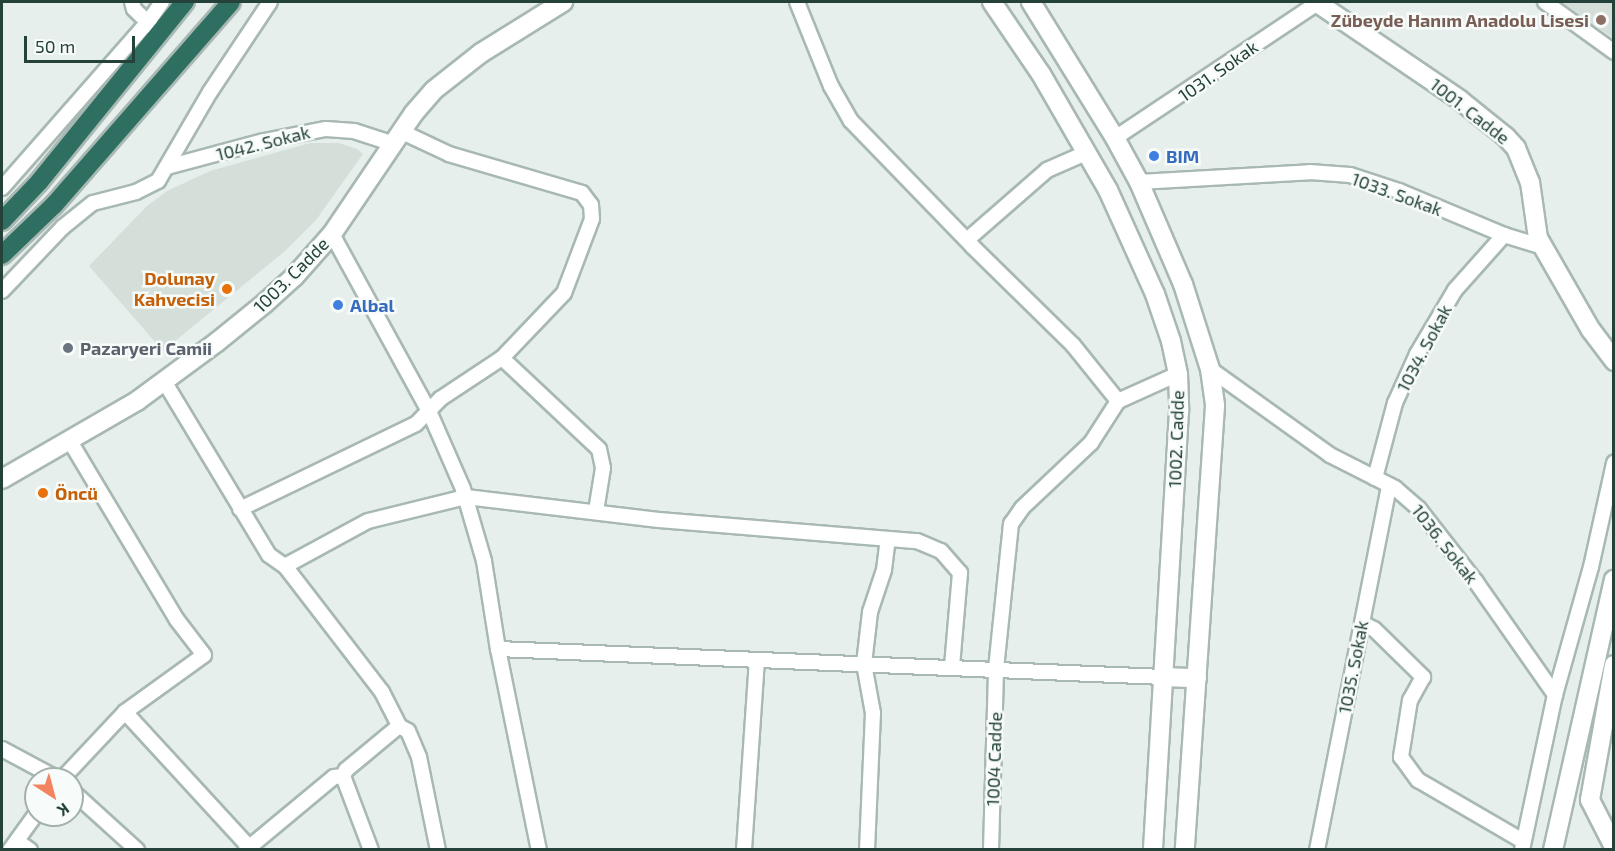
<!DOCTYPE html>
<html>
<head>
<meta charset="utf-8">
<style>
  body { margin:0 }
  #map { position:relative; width:1615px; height:851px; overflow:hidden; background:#e6efeb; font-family:"Exo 2",sans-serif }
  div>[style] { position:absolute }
  .built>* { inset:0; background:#d4dfda }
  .roads { filter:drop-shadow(2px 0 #a8b8b2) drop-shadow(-2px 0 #a8b8b2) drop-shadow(0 2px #a8b8b2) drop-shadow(0 -2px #a8b8b2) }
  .street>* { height:14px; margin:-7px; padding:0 7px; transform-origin:7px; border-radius:7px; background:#fff }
  .secondary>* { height:18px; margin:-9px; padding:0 9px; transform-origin:9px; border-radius:9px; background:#fff }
  .highway>* { height:18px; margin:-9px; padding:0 9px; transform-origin:9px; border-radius:9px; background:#2f6f62 }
  .dots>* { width:16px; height:16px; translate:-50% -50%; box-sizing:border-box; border:3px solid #f7fbf9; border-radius:50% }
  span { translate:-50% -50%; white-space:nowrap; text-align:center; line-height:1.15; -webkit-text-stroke:5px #f7fbf9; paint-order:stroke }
  .education-label { font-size:18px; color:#785e54; font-weight:700 }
  .right { translate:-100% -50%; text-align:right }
  .street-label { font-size:18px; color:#24423a }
  .shop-label { font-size:18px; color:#366cbe; font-weight:700 }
  .left { translate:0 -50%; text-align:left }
  .food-label { font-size:18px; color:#c56008; font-weight:700 }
  .worship-label { font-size:18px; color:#5b616d; font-weight:700 }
  .frame { position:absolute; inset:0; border:3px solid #24423a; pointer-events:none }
  .north { position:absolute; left:24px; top:767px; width:60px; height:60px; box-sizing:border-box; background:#f7fbf9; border:2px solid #a3b1ad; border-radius:50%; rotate:144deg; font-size:16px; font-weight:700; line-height:24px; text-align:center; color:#24423a }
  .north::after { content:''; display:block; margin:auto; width:21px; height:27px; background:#f4845f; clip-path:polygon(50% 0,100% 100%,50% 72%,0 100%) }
  .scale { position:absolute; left:24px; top:36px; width:111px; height:27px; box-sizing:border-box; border:3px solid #24423a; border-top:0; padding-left:8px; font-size:18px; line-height:21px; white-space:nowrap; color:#24423a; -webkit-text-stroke:4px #f7fbf9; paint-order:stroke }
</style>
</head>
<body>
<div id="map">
  <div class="built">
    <div style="clip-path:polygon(1562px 2px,1613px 2px,1613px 38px)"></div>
    <div style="clip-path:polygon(310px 143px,339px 143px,357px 149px,363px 154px,316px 220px,285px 251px,163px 351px,89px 266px,147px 206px,167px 191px,210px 171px)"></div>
  </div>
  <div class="roads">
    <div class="street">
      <div style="left:132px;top:2px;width:7px;rotate:74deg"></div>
      <div style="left:134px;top:9px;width:28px;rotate:44deg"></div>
      <div style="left:797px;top:2px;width:91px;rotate:68deg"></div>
      <div style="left:831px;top:86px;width:40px;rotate:60.3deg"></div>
      <div style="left:851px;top:121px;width:174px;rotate:45.9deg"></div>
      <div style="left:972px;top:246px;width:141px;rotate:44.4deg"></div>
      <div style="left:1073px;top:345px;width:72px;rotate:51.2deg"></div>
      <div style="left:1545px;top:2px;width:85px;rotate:35.9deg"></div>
      <div style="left:1115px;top:138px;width:245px;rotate:-33.7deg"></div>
      <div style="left:167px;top:167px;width:100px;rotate:-15deg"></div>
      <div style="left:264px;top:141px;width:63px;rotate:-11deg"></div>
      <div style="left:326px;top:129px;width:28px;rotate:4deg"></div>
      <div style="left:354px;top:131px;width:42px;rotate:18deg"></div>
      <div style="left:1139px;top:182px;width:171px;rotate:-3.3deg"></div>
      <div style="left:1310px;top:172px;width:40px;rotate:4.3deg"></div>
      <div style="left:1350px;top:175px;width:52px;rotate:18.1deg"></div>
      <div style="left:1399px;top:191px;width:114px;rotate:22.7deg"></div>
      <div style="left:1504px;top:235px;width:41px;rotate:17.1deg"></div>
      <div style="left:2px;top:188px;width:221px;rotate:-48.7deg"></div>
      <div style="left:148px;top:22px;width:24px;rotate:-55deg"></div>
      <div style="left:332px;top:234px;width:202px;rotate:61.3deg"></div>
      <div style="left:429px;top:411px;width:85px;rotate:66.4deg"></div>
      <div style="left:463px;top:489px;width:75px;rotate:73.7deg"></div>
      <div style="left:484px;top:561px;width:89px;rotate:81deg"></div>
      <div style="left:498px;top:649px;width:205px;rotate:78.5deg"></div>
      <div style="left:968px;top:239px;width:105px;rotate:-41.1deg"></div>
      <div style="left:1047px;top:170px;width:43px;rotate:-23.6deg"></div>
      <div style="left:2px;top:291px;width:88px;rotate:-46.4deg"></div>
      <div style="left:63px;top:227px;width:38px;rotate:-39deg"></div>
      <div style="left:93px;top:203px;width:44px;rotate:-14.3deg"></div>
      <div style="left:136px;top:192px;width:25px;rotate:-27deg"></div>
      <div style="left:158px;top:181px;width:103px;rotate:-59.7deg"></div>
      <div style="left:210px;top:92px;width:108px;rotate:-56.3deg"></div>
      <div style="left:502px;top:358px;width:133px;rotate:43.2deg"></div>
      <div style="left:599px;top:449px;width:19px;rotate:78deg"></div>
      <div style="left:603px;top:468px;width:44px;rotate:99.2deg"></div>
      <div style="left:1210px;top:369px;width:148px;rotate:35.6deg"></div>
      <div style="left:1330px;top:455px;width:73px;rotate:26.9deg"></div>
      <div style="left:1395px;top:488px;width:32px;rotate:41deg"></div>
      <div style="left:1419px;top:509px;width:93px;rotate:52deg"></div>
      <div style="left:1476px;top:582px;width:138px;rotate:55deg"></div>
      <div style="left:164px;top:381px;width:203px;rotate:58.9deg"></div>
      <div style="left:269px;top:555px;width:19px;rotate:35deg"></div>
      <div style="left:285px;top:566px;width:159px;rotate:52.4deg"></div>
      <div style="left:382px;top:692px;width:38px;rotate:63deg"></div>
      <div style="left:399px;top:726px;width:10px;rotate:29deg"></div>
      <div style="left:408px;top:731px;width:28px;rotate:67deg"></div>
      <div style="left:419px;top:757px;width:95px;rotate:78.5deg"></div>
      <div style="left:1375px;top:478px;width:78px;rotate:-75.1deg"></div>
      <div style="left:1395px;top:403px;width:54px;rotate:-65.8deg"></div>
      <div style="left:1417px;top:354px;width:74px;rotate:-59.3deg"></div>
      <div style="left:1455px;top:290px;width:74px;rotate:-48.3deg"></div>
      <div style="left:240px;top:509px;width:195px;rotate:-25.8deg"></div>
      <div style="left:416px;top:424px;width:35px;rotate:-46deg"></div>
      <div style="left:440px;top:399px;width:74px;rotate:-33.5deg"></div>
      <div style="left:502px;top:358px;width:90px;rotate:-46.4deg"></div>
      <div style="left:564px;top:293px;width:79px;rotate:-69.3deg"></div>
      <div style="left:592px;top:219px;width:14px;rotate:-94deg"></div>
      <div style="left:591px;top:205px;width:15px;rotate:-127deg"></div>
      <div style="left:582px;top:193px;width:139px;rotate:-163.7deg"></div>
      <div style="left:449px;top:154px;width:52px;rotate:-154.9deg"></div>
      <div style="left:285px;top:566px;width:94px;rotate:-28.5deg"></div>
      <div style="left:368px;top:521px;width:101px;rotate:-13.8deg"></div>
      <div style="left:466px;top:497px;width:194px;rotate:6.8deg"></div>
      <div style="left:659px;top:520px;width:259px;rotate:4.7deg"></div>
      <div style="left:917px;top:541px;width:26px;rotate:23deg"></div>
      <div style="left:941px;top:551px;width:29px;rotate:49deg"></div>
      <div style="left:960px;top:573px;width:94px;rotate:94.9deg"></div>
      <div style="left:1362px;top:623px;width:13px;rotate:27deg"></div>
      <div style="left:1374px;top:629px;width:69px;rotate:44.4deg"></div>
      <div style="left:1423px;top:677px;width:26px;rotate:119deg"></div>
      <div style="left:1410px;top:700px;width:58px;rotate:99deg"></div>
      <div style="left:1401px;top:757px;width:29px;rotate:54deg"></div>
      <div style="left:1418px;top:780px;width:121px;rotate:30.2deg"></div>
      <div style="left:498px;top:649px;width:666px;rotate:2.41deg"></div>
      <div style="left:125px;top:712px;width:183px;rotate:47.4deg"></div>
      <div style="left:2px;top:749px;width:64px;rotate:28.2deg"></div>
      <div style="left:343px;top:776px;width:79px;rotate:69.3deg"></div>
      <div style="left:62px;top:779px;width:92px;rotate:-46.8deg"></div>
      <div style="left:125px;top:712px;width:97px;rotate:-35.8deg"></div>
      <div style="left:204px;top:655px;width:44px;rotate:-127.6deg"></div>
      <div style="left:177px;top:620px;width:209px;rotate:-120.9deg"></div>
      <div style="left:72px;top:791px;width:88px;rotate:42.2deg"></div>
      <div style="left:17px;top:841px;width:16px;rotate:35deg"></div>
      <div style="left:10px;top:850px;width:44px;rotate:-54.2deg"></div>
      <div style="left:246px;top:850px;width:114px;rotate:-39.7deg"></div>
      <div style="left:334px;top:777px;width:9px;rotate:-6deg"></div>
      <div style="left:343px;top:776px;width:7px;rotate:-63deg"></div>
      <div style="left:346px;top:770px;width:69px;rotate:-39.7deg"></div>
      <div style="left:744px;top:850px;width:190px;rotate:-86.1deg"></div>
      <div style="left:867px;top:850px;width:137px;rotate:-87.5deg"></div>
      <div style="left:873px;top:713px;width:50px;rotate:-100.4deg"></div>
      <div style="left:864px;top:664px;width:52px;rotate:-83.4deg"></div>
      <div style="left:870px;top:612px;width:44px;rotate:-71.6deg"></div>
      <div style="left:884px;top:570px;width:31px;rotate:-83deg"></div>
      <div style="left:991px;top:850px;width:181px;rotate:-88.4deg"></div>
      <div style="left:996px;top:669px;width:146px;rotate:-84.1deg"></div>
      <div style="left:1011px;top:524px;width:19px;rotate:-55deg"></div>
      <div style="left:1022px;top:508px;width:95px;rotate:-43.3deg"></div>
      <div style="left:1091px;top:443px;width:50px;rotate:-57.3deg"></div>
      <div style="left:1118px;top:401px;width:66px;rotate:-24.2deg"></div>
      <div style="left:1317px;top:850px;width:372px;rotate:-78.8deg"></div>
      <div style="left:1522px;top:850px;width:158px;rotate:-78deg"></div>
      <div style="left:1555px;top:695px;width:133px;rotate:-74.3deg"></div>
      <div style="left:1591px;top:567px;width:107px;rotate:-77.5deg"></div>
    </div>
    <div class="secondary">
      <div style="left:992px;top:2px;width:87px;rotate:55.8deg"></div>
      <div style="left:1041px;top:74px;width:134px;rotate:60deg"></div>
      <div style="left:1108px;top:190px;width:114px;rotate:65.7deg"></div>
      <div style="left:1155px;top:294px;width:50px;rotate:71.2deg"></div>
      <div style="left:1171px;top:341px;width:34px;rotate:78deg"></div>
      <div style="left:1178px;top:374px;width:37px;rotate:88deg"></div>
      <div style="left:1179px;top:411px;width:440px;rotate:93.4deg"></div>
      <div style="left:1031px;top:2px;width:160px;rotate:58.3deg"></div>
      <div style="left:1115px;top:138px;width:50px;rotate:61.4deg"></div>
      <div style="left:1139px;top:182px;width:111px;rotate:66.7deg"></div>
      <div style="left:1183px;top:284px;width:89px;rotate:72.4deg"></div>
      <div style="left:1210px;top:369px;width:37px;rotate:82deg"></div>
      <div style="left:1215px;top:406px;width:445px;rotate:93.9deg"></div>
      <div style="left:1316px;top:2px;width:174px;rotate:34.2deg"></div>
      <div style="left:1460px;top:100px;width:59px;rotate:38.8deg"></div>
      <div style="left:1506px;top:137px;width:15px;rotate:48deg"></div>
      <div style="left:1516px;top:148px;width:37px;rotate:68deg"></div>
      <div style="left:1530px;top:182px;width:57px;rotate:81.9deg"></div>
      <div style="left:1538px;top:238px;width:106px;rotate:60.1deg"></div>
      <div style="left:1591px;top:330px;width:39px;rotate:53deg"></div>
      <div style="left:2px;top:479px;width:156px;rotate:-30deg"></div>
      <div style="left:137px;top:401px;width:99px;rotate:-36.4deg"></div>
      <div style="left:217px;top:342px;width:62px;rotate:-39.1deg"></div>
      <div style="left:265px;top:303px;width:39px;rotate:-42deg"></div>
      <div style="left:294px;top:277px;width:57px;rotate:-48.5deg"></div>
      <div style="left:332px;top:234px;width:146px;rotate:-55.9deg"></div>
      <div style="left:414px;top:113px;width:30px;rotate:-49deg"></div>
      <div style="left:434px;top:90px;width:60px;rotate:-38.2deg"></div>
      <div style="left:481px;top:53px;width:97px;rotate:-31.9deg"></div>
      <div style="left:1614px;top:665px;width:137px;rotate:100.1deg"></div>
      <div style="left:1590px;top:800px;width:53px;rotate:62.9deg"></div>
      <div style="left:1163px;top:677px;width:34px;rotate:2deg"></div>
      <div style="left:1553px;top:850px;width:277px;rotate:-77.3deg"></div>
    </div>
    <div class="highway">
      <div style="left:2px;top:221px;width:54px;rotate:-46.5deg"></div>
      <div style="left:39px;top:182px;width:232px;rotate:-51deg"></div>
      <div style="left:2px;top:255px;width:72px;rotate:-43.9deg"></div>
      <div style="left:54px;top:205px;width:269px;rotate:-48.9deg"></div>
    </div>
  </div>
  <div class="dots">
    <div style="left:1601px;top:20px;background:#8d6e63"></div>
    <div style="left:1154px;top:156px;background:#3f7fe0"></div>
    <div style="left:227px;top:289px;background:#e8710a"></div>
    <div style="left:338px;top:305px;background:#3f7fe0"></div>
    <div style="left:68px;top:348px;background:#6b7280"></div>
    <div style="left:43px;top:493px;background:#e8710a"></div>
  </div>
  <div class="education-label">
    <span class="right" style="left:1589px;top:20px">Zübeyde Hanım Anadolu Lisesi</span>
  </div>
  <div class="street-label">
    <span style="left:1218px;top:71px;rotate:-35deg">1031. Sokak</span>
    <span style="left:1470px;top:111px;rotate:38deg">1001. Cadde</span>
    <span style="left:263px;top:143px;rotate:-14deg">1042. Sokak</span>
    <span style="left:1397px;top:194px;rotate:20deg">1033. Sokak</span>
    <span style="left:291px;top:275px;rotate:-45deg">1003. Cadde</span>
    <span style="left:1424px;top:348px;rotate:-62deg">1034. Sokak</span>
    <span style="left:1176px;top:439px;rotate:-88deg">1002. Cadde</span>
    <span style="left:1445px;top:544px;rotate:52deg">1036. Sokak</span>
    <span style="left:1353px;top:667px;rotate:-79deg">1035. Sokak</span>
    <span style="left:994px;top:759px;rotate:-88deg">1004 Cadde</span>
  </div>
  <div class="shop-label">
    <span class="left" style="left:1166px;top:156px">BIM</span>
    <span class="left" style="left:350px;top:305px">Albal</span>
  </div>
  <div class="food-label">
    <span class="right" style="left:215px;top:289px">Dolunay<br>Kahvecisi</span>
    <span class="left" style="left:55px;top:493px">Öncü</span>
  </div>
  <div class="worship-label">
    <span class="left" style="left:80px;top:348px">Pazaryeri Camii</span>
  </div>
  <div class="frame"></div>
  <div class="north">K</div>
  <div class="scale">50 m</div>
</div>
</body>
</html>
